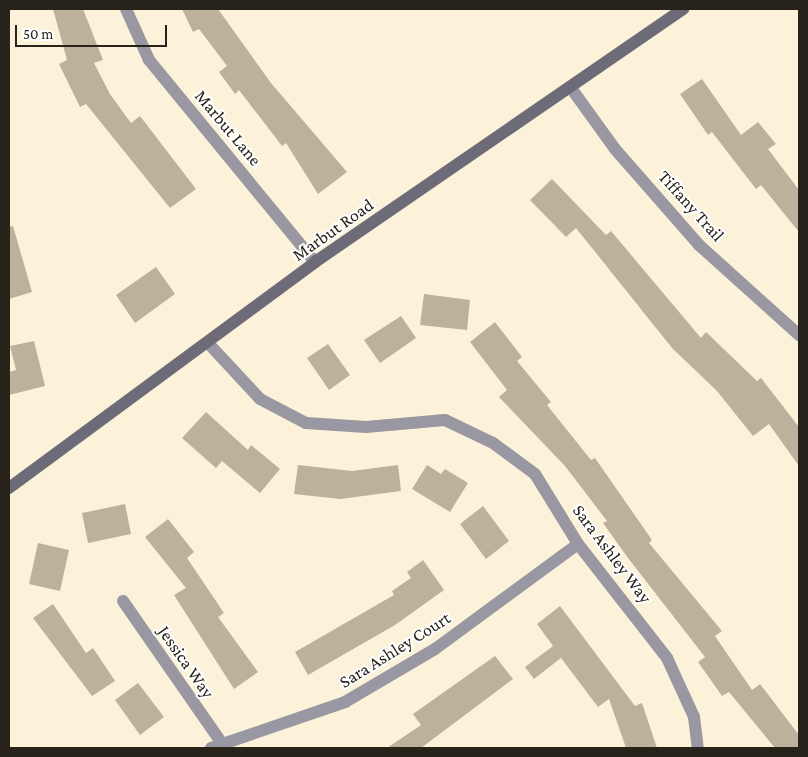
<!DOCTYPE html>
<html>
<head>
<meta charset="utf-8">
<style>
  body { margin:0 }
  #map { position:relative; width:808px; height:757px; overflow:hidden; background:#fcf2da; font-family:"Crimson Pro",serif }
  div>[style] { position:absolute }
  .building>* { inset:0; background:#bcb29c }
  .street>* { height:12px; margin:-6px; padding:0 6px; transform-origin:6px; border-radius:6px; background:#9997a1 }
  .secondary>* { height:12px; margin:-6px; padding:0 6px; transform-origin:6px; border-radius:6px; background:#6e6b79 }
  span { translate:-50% -50%; white-space:nowrap; text-align:center; line-height:1.15; -webkit-text-stroke:4px #fff; paint-order:stroke }
  .street-label { font-size:18px; color:#27231a }
  .frame { position:absolute; inset:0; border:10px solid #27231a; pointer-events:none }
  .scale { position:absolute; left:15px; top:25px; width:152px; height:22px; box-sizing:border-box; border:2px solid #27231a; border-top:0; padding-left:6px; font-size:15px; line-height:18px; white-space:nowrap; color:#27231a; -webkit-text-stroke:4px #fff; paint-order:stroke }
</style>
</head>
<body>
<div id="map">
  <div class="building">
    <div style="clip-path:polygon(53px 9px,83px 9px,103px 60px,94px 63px,110px 94px,131px 123px,140px 116px,196px 189px,170px 208px,86px 104px,80px 107px,59px 64px,67px 60px)"></div>
    <div style="clip-path:polygon(182px 9px,218px 9px,271px 83px,347px 172px,318px 194px,286px 143px,282px 146px,239px 90px,235px 94px,219px 72px,227px 66px,199px 29px,193px 32px)"></div>
    <div style="clip-path:polygon(702px 79px,741px 135px,758px 122px,776px 144px,768px 149px,799px 190px,799px 232px,761px 185px,756px 189px,712px 132px,708px 135px,680px 94px)"></div>
    <div style="clip-path:polygon(552px 179px,606px 235px,611px 231px,701px 338px,706px 332px,757px 381px,761px 378px,799px 427px,799px 466px,769px 424px,753px 436px,717px 391px,672px 348px,576px 228px,566px 237px,530px 200px)"></div>
    <div style="clip-path:polygon(13px 226px,32px 292px,9px 299px,9px 227px)"></div>
    <div style="clip-path:polygon(156px 267px,175px 294px,135px 323px,116px 295px)"></div>
    <div style="clip-path:polygon(424px 294px,470px 300px,467px 330px,420px 325px)"></div>
    <div style="clip-path:polygon(401px 316px,416px 338px,380px 363px,364px 340px)"></div>
    <div style="clip-path:polygon(495px 322px,522px 357px,517px 361px,551px 402px,547px 405px,591px 460px,595px 458px,652px 540px,649px 543px,722px 631px,715px 636px,752px 690px,760px 684px,799px 735px,799px 748px,775px 748px,729px 692px,722px 696px,698px 662px,705px 657px,628px 558px,603px 523px,607px 521px,565px 466px,499px 397px,507px 390px,470px 342px)"></div>
    <div style="clip-path:polygon(34px 341px,45px 386px,9px 395px,9px 372px,16px 370px,10px 346px)"></div>
    <div style="clip-path:polygon(328px 344px,350px 375px,329px 390px,307px 358px)"></div>
    <div style="clip-path:polygon(206px 412px,248px 450px,251px 445px,280px 469px,260px 493px,222px 461px,216px 468px,182px 438px)"></div>
    <div style="clip-path:polygon(298px 465px,352px 471px,398px 465px,401px 491px,340px 499px,294px 494px)"></div>
    <div style="clip-path:polygon(427px 465px,441px 474px,445px 469px,468px 483px,450px 512px,412px 489px)"></div>
    <div style="clip-path:polygon(125px 504px,131px 534px,88px 543px,82px 513px)"></div>
    <div style="clip-path:polygon(483px 506px,509px 541px,486px 559px,460px 524px)"></div>
    <div style="clip-path:polygon(168px 519px,194px 552px,187px 558px,224px 613px,218px 617px,258px 672px,234px 689px,174px 595px,186px 588px,145px 537px)"></div>
    <div style="clip-path:polygon(38px 543px,69px 550px,60px 591px,29px 584px)"></div>
    <div style="clip-path:polygon(423px 560px,444px 590px,395px 625px,308px 675px,295px 652px,394px 595px,392px 591px,411px 578px,407px 572px)"></div>
    <div style="clip-path:polygon(53px 604px,86px 653px,93px 648px,115px 681px,92px 696px,33px 618px)"></div>
    <div style="clip-path:polygon(560px 606px,635px 706px,642px 703px,657px 748px,626px 748px,609px 699px,598px 707px,561px 658px,534px 679px,525px 667px,553px 646px,537px 624px)"></div>
    <div style="clip-path:polygon(495px 656px,513px 679px,421px 748px,387px 748px,421px 725px,413px 714px)"></div>
    <div style="clip-path:polygon(138px 683px,164px 717px,140px 735px,115px 700px)"></div>
  </div>
  <div class="street">
    <div style="left:126px;top:9px;width:56px;rotate:65.7deg"></div>
    <div style="left:149px;top:60px;width:261px;rotate:50.6deg"></div>
    <div style="left:571px;top:88px;width:75px;rotate:54.2deg"></div>
    <div style="left:615px;top:149px;width:128px;rotate:48.8deg"></div>
    <div style="left:699px;top:245px;width:135px;rotate:42deg"></div>
    <div style="left:208px;top:343px;width:76px;rotate:47.1deg"></div>
    <div style="left:260px;top:399px;width:52px;rotate:27.6deg"></div>
    <div style="left:306px;top:423px;width:60px;rotate:3.8deg"></div>
    <div style="left:366px;top:427px;width:79px;rotate:-5.1deg"></div>
    <div style="left:445px;top:420px;width:53px;rotate:25.6deg"></div>
    <div style="left:493px;top:443px;width:52px;rotate:36.4deg"></div>
    <div style="left:535px;top:474px;width:82px;rotate:58.4deg"></div>
    <div style="left:578px;top:544px;width:145px;rotate:52deg"></div>
    <div style="left:667px;top:658px;width:65px;rotate:65.4deg"></div>
    <div style="left:694px;top:717px;width:31px;rotate:83deg"></div>
    <div style="left:123px;top:601px;width:172px;rotate:55.2deg"></div>
    <div style="left:211px;top:748px;width:142px;rotate:-18.9deg"></div>
    <div style="left:345px;top:702px;width:104px;rotate:-30.5deg"></div>
    <div style="left:435px;top:649px;width:177px;rotate:-36.3deg"></div>
  </div>
  <div class="secondary">
    <div style="left:9px;top:488px;width:380px;rotate:-36.4deg"></div>
    <div style="left:315px;top:262px;width:447px;rotate:-34.5deg"></div>
  </div>
  <div class="street-label">
    <span style="left:228px;top:128px;rotate:50deg">Marbut Lane</span>
    <span style="left:691px;top:206px;rotate:48deg">Tiffany Trail</span>
    <span style="left:333px;top:230px;rotate:-35deg">Marbut Road</span>
    <span style="left:612px;top:554px;rotate:53deg">Sara Ashley Way</span>
    <span style="left:395px;top:650px;rotate:-32deg">Sara Ashley Court</span>
    <span style="left:186px;top:662px;rotate:55deg">Jessica Way</span>
  </div>
  <div class="frame"></div>
  <div class="scale">50 m</div>
</div>
</body>
</html>
